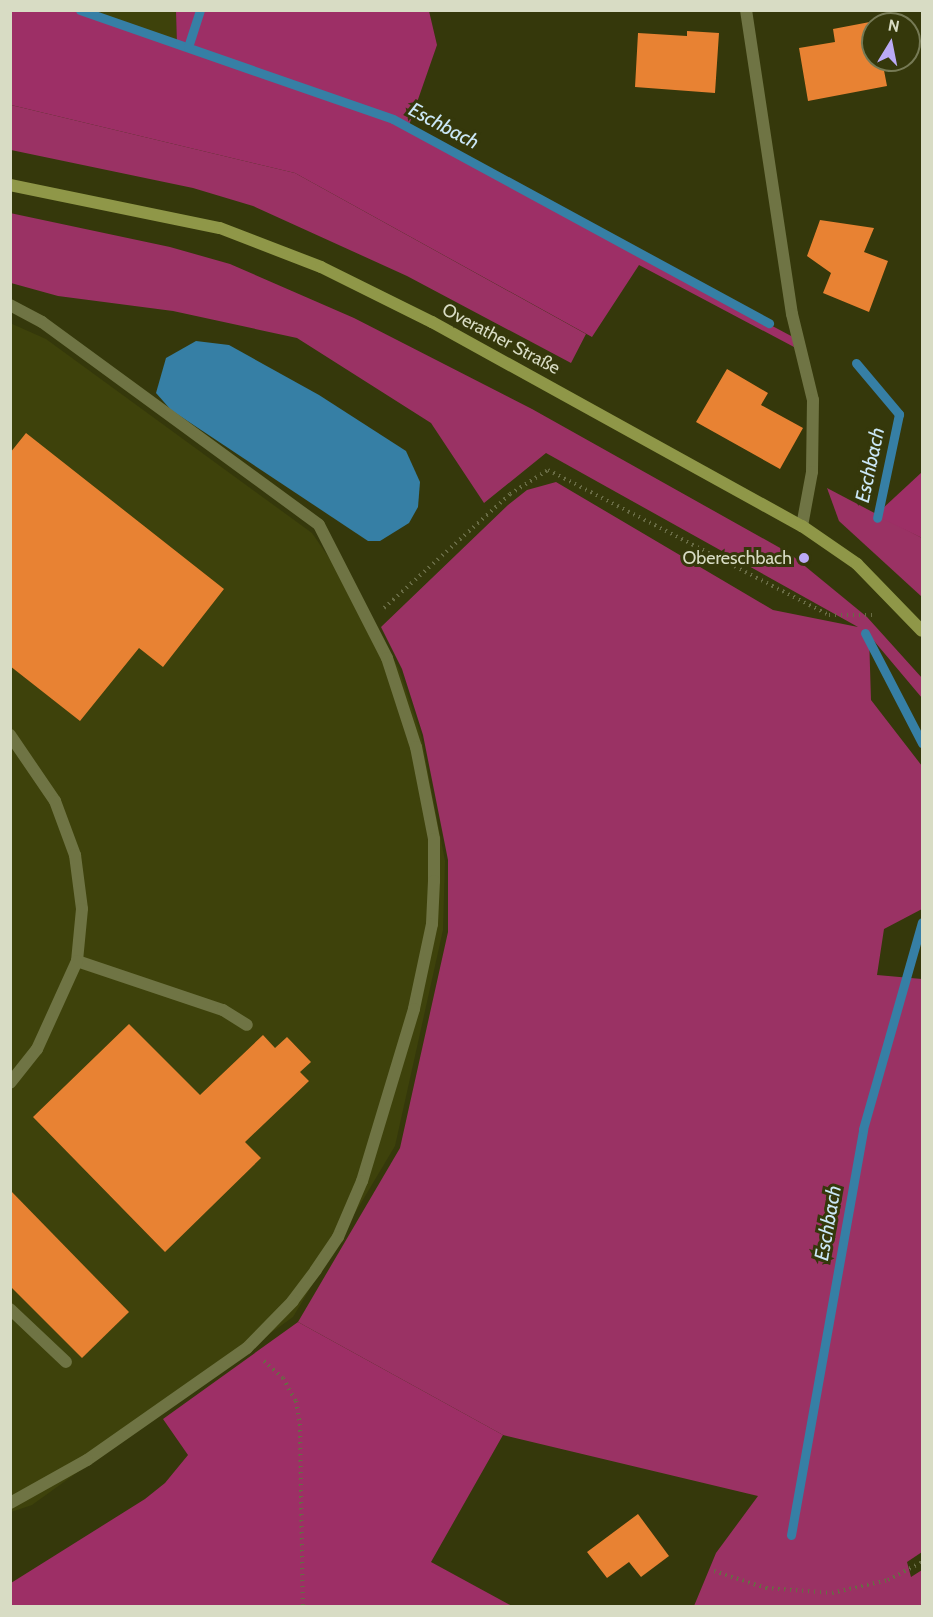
<!DOCTYPE html>
<html>
<head>
<meta charset="utf-8">
<style>
  body { margin:0 }
  #map { position:relative; width:933px; height:1617px; overflow:hidden; background:#35380b; font-family:Cabin,sans-serif }
  div>[style] { position:absolute }
  .built>* { inset:0; background:#3e420b }
  .green>* { inset:0; background:#9a3264 }
  .forest>* { inset:0; background:#9d2f66 }
  .water>* { inset:0; background:#367fa5 }
  .stream>* { height:9px; margin:-4.5px; padding:0 4.5px; transform-origin:4.5px; border-radius:4.5px; background:#367fa5 }
  .building>* { inset:0; background:#e88233 }
  .path>* { height:4px; margin-top:-2px; transform-origin:0; background:repeating-linear-gradient(90deg,#686b44 0 1.5px,transparent 0 6px) }
  .service>* { height:12px; margin:-6px; padding:0 6px; transform-origin:6px; border-radius:6px; background:#6f7444 }
  .minor>* { height:12px; margin:-6px; padding:0 6px; transform-origin:6px; border-radius:6px; background:#6f7444 }
  .secondary>* { height:12px; margin:-6px; padding:0 6px; transform-origin:6px; border-radius:6px; background:#8f9748 }
  .dots>* { width:16px; height:16px; translate:-50% -50%; box-sizing:border-box; border:3px solid #35380b; border-radius:50% }
  span { translate:-50% -50%; white-space:nowrap; text-align:center; line-height:1.15; -webkit-text-stroke:6px #35380b; paint-order:stroke }
  .street-label { font-size:18px; color:#d8dcc4 }
  .poi-label { font-size:18px; color:#d8dcc4 }
  .right { translate:-100% -50%; text-align:right }
  .water-label { font-size:20px; color:#cbe7f7; font-style:italic }
  .frame { position:absolute; inset:0; border:12px solid #d8dcc4; pointer-events:none }
  .north { position:absolute; left:861px; top:12px; width:60px; height:60px; box-sizing:border-box; background:#35380b; border:2px solid #767a55; border-radius:50%; rotate:10deg; font-size:16px; font-weight:700; line-height:24px; text-align:center; color:#d8dcc4 }
  .north::after { content:''; display:block; margin:auto; width:21px; height:27px; background:#bbaaf6; clip-path:polygon(50% 0,100% 100%,50% 72%,0 100%) }
</style>
</head>
<body>
<div id="map">
  <div class="built">
    <div style="clip-path:polygon(74px 11px,176px 11px,177px 47px)"></div>
    <div style="clip-path:polygon(10px 323px,46px 339px,312px 533px,376px 626px,399px 669px,421px 735px,445px 861px,443px 930px,395px 1146px,293px 1317px,32px 1505px,11px 1512px)"></div>
  </div>
  <div class="green">
    <div style="clip-path:polygon(11px 105px,295px 173px,586px 334px,571px 363px,407px 276px,253px 206px,193px 188px,11px 150px)"></div>
    <div style="clip-path:polygon(10px 213px,170px 247px,230px 264px,354px 318px,532px 409px,789px 553px,867px 617px,922px 678px,922px 698px,869px 635px,871px 700px,922px 766px,922px 909px,884px 929px,877px 975px,922px 979px,922px 1552px,907px 1562px,911px 1577px,922px 1570px,922px 1606px,694px 1606px,716px 1553px,758px 1496px,503px 1435px,298px 1322px,400px 1148px,448px 932px,448px 860px,423px 735px,402px 669px,381px 627px,508px 505px,527px 490px,556px 482px,773px 610px,858px 627px,546px 453px,484px 503px,431px 423px,297px 338px,173px 311px,58px 296px,11px 283px)"></div>
    <div style="clip-path:polygon(827px 488px,922px 538px,922px 597px,839px 521px)"></div>
  </div>
  <div class="forest">
    <div style="clip-path:polygon(11px 11px,74px 11px,177px 47px,176px 11px,429px 11px,437px 45px,407px 131px,793px 337px,794px 347px,639px 265px,592px 337px,295px 173px,11px 105px)"></div>
    <div style="clip-path:polygon(922px 472px,922px 538px,881px 518px,881px 510px)"></div>
    <div style="clip-path:polygon(298px 1322px,503px 1435px,431px 1562px,512px 1606px,11px 1606px,11px 1583px,145px 1499px,165px 1483px,188px 1455px,163px 1419px)"></div>
  </div>
  <div class="water">
    <div style="clip-path:polygon(196px 341px,229px 345px,319px 395px,406px 451px,420px 482px,418px 507px,409px 523px,380px 541px,368px 541px,171px 410px,156px 393px,166px 358px)"></div>
  </div>
  <div class="stream">
    <div style="left:80px;top:10px;width:331px;rotate:19.2deg"></div>
    <div style="left:393px;top:119px;width:428px;rotate:28.5deg"></div>
    <div style="left:188px;top:47px;width:39px;rotate:-72deg"></div>
    <div style="left:856px;top:363px;width:67px;rotate:49.9deg"></div>
    <div style="left:899px;top:414px;width:106px;rotate:101.9deg"></div>
    <div style="left:865px;top:633px;width:124px;rotate:62.6deg"></div>
    <div style="left:791px;top:1535px;width:412px;rotate:-79.9deg"></div>
    <div style="left:863px;top:1129px;width:215px;rotate:-74.1deg"></div>
  </div>
  <div class="building">
    <div style="clip-path:polygon(875px 21px,873px 60px,882px 60px,887px 86px,808px 101px,799px 48px,835px 42px,833px 29px)"></div>
    <div style="clip-path:polygon(687px 31px,719px 33px,715px 93px,635px 87px,638px 33px,687px 36px)"></div>
    <div style="clip-path:polygon(820px 220px,874px 228px,864px 252px,888px 261px,869px 312px,823px 293px,831px 273px,807px 256px)"></div>
    <div style="clip-path:polygon(727px 369px,768px 393px,761px 405px,803px 428px,780px 469px,696px 422px)"></div>
    <div style="clip-path:polygon(26px 433px,224px 589px,163px 667px,139px 648px,80px 721px,10px 666px,10px 453px)"></div>
    <div style="clip-path:polygon(129px 1024px,200px 1095px,263px 1035px,275px 1048px,287px 1037px,311px 1062px,300px 1072px,309px 1081px,245px 1142px,261px 1158px,165px 1252px,33px 1117px)"></div>
    <div style="clip-path:polygon(10px 1190px,129px 1312px,82px 1358px,10px 1286px)"></div>
    <div style="clip-path:polygon(638px 1514px,669px 1556px,641px 1577px,629px 1562px,607px 1578px,587px 1552px)"></div>
  </div>
  <div class="path">
    <div style="left:384px;top:608px;width:170px;rotate:-42.1deg"></div>
    <div style="left:510px;top:494px;width:45px;rotate:-32.3deg"></div>
    <div style="left:548px;top:470px;width:316px;rotate:27.3deg"></div>
    <div style="left:829px;top:615px;width:47px"></div>
    <div style="left:264px;top:1361px;width:25px;rotate:42deg"></div>
    <div style="left:283px;top:1378px;width:26px;rotate:61deg"></div>
    <div style="left:296px;top:1401px;width:23px;rotate:80deg"></div>
    <div style="left:300px;top:1424px;width:182px;rotate:89.1deg"></div>
    <div style="left:714px;top:1571px;width:55px;rotate:18.1deg"></div>
    <div style="left:766px;top:1588px;width:66px;rotate:4.3deg"></div>
    <div style="left:832px;top:1593px;width:57px;rotate:-13.1deg"></div>
    <div style="left:888px;top:1580px;width:38px;rotate:-28deg"></div>
  </div>
  <div class="service">
    <div style="left:10px;top:305px;width:36px;rotate:28deg"></div>
    <div style="left:42px;top:322px;width:343px;rotate:36.2deg"></div>
    <div style="left:319px;top:525px;width:149px;rotate:62.9deg"></div>
    <div style="left:387px;top:658px;width:94px;rotate:72deg"></div>
    <div style="left:416px;top:747px;width:94px;rotate:78.9deg"></div>
    <div style="left:434px;top:839px;width:42px;rotate:90deg"></div>
    <div style="left:434px;top:881px;width:43px;rotate:92.7deg"></div>
    <div style="left:432px;top:924px;width:87px;rotate:102deg"></div>
    <div style="left:414px;top:1009px;width:180px;rotate:106.8deg"></div>
    <div style="left:362px;top:1181px;width:61px;rotate:113.2deg"></div>
    <div style="left:338px;top:1237px;width:40px;rotate:124deg"></div>
    <div style="left:316px;top:1270px;width:39px;rotate:127deg"></div>
    <div style="left:293px;top:1301px;width:66px;rotate:134.4deg"></div>
    <div style="left:247px;top:1348px;width:195px;rotate:145deg"></div>
    <div style="left:87px;top:1460px;width:88px;rotate:150.8deg"></div>
    <div style="left:77px;top:961px;width:154px;rotate:18.6deg"></div>
    <div style="left:223px;top:1010px;width:28px;rotate:32deg"></div>
    <div style="left:10px;top:1309px;width:77px;rotate:43.4deg"></div>
  </div>
  <div class="minor">
    <div style="left:746px;top:10px;width:307px;rotate:81.4deg"></div>
    <div style="left:792px;top:314px;width:89px;rotate:76.3deg"></div>
    <div style="left:813px;top:400px;width:72px;rotate:90.8deg"></div>
    <div style="left:812px;top:472px;width:55px;rotate:100.5deg"></div>
    <div style="left:10px;top:735px;width:80px;rotate:55.7deg"></div>
    <div style="left:55px;top:801px;width:58px;rotate:69.7deg"></div>
    <div style="left:75px;top:855px;width:54px;rotate:82.6deg"></div>
    <div style="left:82px;top:909px;width:52px;rotate:95.5deg"></div>
    <div style="left:77px;top:961px;width:97px;rotate:114.4deg"></div>
    <div style="left:37px;top:1049px;width:43px;rotate:128.5deg"></div>
  </div>
  <div class="secondary">
    <div style="left:10px;top:185px;width:214px;rotate:11.6deg"></div>
    <div style="left:220px;top:228px;width:108px;rotate:21.1deg"></div>
    <div style="left:321px;top:267px;width:124px;rotate:26.4deg"></div>
    <div style="left:432px;top:322px;width:423px;rotate:28.9deg"></div>
    <div style="left:802px;top:526px;width:67px;rotate:34.6deg"></div>
    <div style="left:857px;top:564px;width:93px;rotate:45.9deg"></div>
  </div>
  <div class="dots">
    <div style="left:804px;top:558px;background:#bbaaf6"></div>
  </div>
  <div class="street-label">
    <span style="left:501px;top:339px;rotate:28deg">Overather Straße</span>
  </div>
  <div class="poi-label">
    <span class="right" style="left:792px;top:558px">Obereschbach</span>
  </div>
  <div class="water-label">
    <span style="left:444px;top:126px;rotate:28deg">Eschbach</span>
    <span style="left:870px;top:465px;rotate:-78deg">Eschbach</span>
    <span style="left:828px;top:1223px;rotate:-80deg">Eschbach</span>
  </div>
  <div class="frame"></div>
  <div class="north">N</div>
</div>
</body>
</html>
